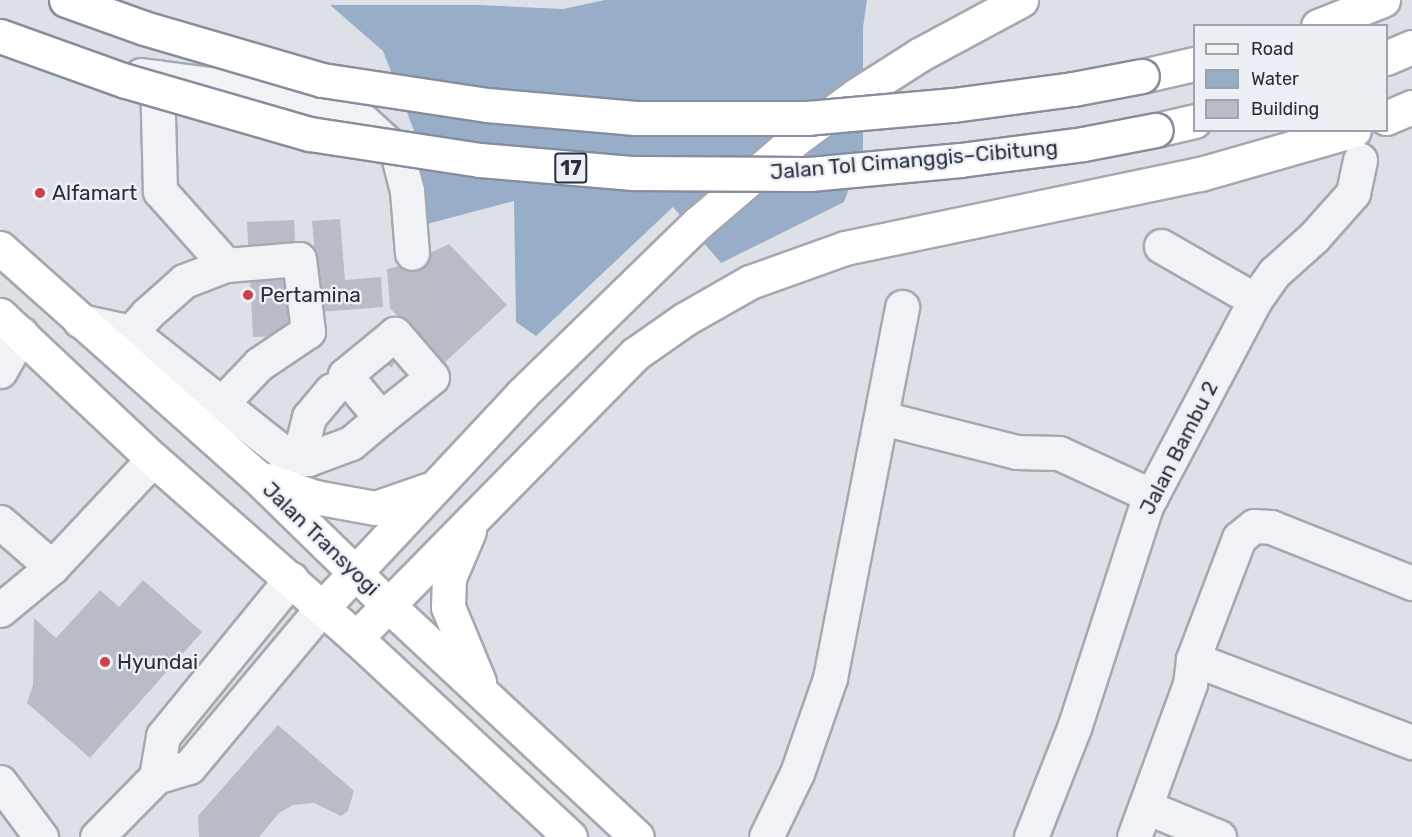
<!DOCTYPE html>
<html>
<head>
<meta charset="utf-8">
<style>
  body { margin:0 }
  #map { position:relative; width:1412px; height:837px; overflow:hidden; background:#dde1e7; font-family:Rubik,sans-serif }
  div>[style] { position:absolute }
  .water>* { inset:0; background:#97adc8 }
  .building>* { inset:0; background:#b7bcc7 }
  .minor-tunnel>* { height:33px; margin-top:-16.5px; transform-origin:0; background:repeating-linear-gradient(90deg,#b9bdc5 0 33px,transparent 0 49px) }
  .roads { filter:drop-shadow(2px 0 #a3a8b1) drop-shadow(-2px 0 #a3a8b1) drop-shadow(0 2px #a3a8b1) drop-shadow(0 -2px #a3a8b1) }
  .minor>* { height:33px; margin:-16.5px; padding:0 16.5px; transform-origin:16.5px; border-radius:16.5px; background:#f0f2f6 }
  .highway>* { height:33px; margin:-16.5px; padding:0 16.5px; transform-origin:16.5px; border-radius:16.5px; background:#fff }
  .bridges { filter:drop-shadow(2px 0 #858d9e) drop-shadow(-2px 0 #858d9e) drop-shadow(0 2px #858d9e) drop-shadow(0 -2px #858d9e) }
  .highway-bridge>* { height:33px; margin:-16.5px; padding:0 16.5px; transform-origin:16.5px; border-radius:16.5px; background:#fff }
  .dots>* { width:16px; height:16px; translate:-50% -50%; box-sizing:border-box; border:3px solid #ecf0f5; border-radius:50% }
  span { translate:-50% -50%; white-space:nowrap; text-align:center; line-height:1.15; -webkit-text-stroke:5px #ecf0f5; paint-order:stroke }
  .shield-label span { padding:2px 4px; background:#ecf0f5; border:2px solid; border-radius:4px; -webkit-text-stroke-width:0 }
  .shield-label { font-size:20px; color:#272e3e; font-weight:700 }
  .street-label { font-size:21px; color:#272e3e }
  .poi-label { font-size:21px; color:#272e3e }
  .left { translate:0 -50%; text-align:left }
  .legend { position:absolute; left:1193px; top:24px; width:195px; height:108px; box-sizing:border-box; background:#ecf0f5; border:2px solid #9da2ac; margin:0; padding:8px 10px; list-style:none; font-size:18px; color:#272e3e }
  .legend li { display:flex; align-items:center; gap:12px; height:30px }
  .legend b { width:30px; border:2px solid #9da2ac }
</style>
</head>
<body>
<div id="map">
  <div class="water">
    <div style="clip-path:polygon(605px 0,867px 0,863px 27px,863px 150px,844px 202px,721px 263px,673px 207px,536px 336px,516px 322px,514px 201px,427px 224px,415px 133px,383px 51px,330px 5px,479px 5px,563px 9px)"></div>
  </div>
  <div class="building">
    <div style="clip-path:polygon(340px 219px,345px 280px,381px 277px,383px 307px,320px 312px,312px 221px)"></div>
    <div style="clip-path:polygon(294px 220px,299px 315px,279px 336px,253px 337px,247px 222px)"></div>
    <div style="clip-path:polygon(449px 244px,507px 305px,443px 364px,390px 308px,387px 269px,405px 265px)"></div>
    <div style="clip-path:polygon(143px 580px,202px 632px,90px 758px,27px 703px,33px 685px,34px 618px,56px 638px,100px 590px,119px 607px)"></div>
    <div style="clip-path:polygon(278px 725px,354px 791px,348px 811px,341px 816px,314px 803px,293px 805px,279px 813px,259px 837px,199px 837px,198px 816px)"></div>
  </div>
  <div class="minor-tunnel">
    <div style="left:378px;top:358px;width:62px;rotate:-55.5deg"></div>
    <div style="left:413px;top:307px;width:54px;rotate:-91.1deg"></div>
  </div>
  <div class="roads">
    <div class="minor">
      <div style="left:141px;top:75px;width:153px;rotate:7.5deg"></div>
      <div style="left:293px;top:95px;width:75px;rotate:20.4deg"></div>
      <div style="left:363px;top:121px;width:46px;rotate:42.4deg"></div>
      <div style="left:397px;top:152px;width:40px;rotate:75.6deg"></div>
      <div style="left:407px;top:191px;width:62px;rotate:85.4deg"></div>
      <div style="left:157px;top:77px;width:114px;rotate:88.5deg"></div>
      <div style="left:160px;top:191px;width:99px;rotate:48.3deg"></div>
      <div style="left:1161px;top:246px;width:108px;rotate:29.9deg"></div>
      <div style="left:80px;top:321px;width:52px;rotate:12.2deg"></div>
      <div style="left:131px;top:332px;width:196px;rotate:38.4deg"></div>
      <div style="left:285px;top:454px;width:24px;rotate:12deg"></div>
      <div style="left:308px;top:459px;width:46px;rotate:-20.4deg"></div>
      <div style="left:351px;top:443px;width:39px;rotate:-40deg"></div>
      <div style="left:381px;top:418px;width:65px;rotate:-38.8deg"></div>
      <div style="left:432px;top:377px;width:57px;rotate:-130.7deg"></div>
      <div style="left:395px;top:334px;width:65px;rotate:140.6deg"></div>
      <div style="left:345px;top:375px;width:56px;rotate:50.1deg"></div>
      <div style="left:131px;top:332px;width:24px;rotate:-48deg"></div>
      <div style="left:147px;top:314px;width:50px;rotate:-41.7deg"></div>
      <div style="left:184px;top:281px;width:45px;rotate:-20.9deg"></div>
      <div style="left:226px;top:265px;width:73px;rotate:-4.7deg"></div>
      <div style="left:299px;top:259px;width:73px;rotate:82.9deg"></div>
      <div style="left:308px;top:331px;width:59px;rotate:146deg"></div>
      <div style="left:259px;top:364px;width:55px;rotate:133.5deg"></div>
      <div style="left:0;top:371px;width:43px;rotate:-60.4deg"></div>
      <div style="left:882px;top:418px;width:138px;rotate:14.2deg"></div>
      <div style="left:1016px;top:452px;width:43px;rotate:1.3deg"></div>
      <div style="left:1059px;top:453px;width:102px;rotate:24.8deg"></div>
      <div style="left:308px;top:459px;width:19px;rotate:-106deg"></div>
      <div style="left:303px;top:441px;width:25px;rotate:-76deg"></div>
      <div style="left:309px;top:417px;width:35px;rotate:-50deg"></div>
      <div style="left:0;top:522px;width:69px;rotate:40.9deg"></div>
      <div style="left:0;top:610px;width:67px;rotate:-39.6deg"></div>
      <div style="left:52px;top:567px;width:148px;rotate:-46.9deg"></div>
      <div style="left:1193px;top:659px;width:234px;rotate:20.8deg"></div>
      <div style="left:156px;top:777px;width:42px;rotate:-80.3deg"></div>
      <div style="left:163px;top:736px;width:203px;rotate:-50.8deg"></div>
      <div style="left:0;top:782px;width:69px;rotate:53.3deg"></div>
      <div style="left:1146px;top:807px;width:79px;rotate:22.3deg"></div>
      <div style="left:97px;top:837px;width:84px;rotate:-45.5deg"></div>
      <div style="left:156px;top:777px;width:34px;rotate:-17deg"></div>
      <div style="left:189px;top:767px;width:207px;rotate:-50.1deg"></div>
      <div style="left:766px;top:837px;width:71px;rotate:-64.2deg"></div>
      <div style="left:797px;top:773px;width:101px;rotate:-70.8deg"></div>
      <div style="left:830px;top:678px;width:378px;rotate:-79deg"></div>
      <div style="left:1031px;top:837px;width:117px;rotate:-68.5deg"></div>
      <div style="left:1074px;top:728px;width:233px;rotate:-72deg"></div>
      <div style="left:1146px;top:506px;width:233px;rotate:-62.1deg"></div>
      <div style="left:1255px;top:300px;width:33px;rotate:-55deg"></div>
      <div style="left:1274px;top:273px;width:54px;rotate:-42deg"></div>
      <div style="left:1314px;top:237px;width:59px;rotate:-48.4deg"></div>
      <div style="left:1353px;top:193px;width:34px;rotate:-78deg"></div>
      <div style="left:1134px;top:837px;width:163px;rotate:-69.9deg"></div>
      <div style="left:1190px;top:684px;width:25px;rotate:-83deg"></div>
      <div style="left:1193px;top:659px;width:129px;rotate:-69.2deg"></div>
      <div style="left:1239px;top:538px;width:19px;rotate:-39deg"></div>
      <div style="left:1254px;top:526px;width:17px;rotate:3deg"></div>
      <div style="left:1271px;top:527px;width:152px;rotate:21.7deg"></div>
    </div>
    <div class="highway">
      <div style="left:1318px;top:26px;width:70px;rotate:-21.8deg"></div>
      <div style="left:1386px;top:58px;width:28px;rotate:-23deg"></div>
      <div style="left:1142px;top:76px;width:53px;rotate:-13deg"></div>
      <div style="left:1386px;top:118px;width:28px;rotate:-23deg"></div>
      <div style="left:1156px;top:130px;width:39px;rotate:-13deg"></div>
      <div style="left:0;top:248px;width:344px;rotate:41.7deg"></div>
      <div style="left:257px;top:477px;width:183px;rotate:44.3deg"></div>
      <div style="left:388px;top:605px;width:340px;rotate:43deg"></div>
      <div style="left:0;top:315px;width:210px;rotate:43.3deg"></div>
      <div style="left:153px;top:459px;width:271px;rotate:41.4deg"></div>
      <div style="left:356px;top:638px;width:292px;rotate:42.9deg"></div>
      <div style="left:267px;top:480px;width:51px;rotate:19.5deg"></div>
      <div style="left:315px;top:497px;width:61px;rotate:10.4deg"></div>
      <div style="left:375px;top:508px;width:55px;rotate:-19.1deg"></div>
      <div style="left:469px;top:531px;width:51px;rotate:113.1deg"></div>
      <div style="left:449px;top:578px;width:29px;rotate:92deg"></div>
      <div style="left:448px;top:607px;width:81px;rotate:67.5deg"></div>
      <div style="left:322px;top:608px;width:293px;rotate:-46.9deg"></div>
      <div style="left:522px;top:394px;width:245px;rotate:-44.2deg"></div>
      <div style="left:698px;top:223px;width:129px;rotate:-40.6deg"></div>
      <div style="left:796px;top:139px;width:73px;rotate:-36.1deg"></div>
      <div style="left:855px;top:96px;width:76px;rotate:-32.6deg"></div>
      <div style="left:919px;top:55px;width:116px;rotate:-28.3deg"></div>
      <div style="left:356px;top:638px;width:398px;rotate:-45.5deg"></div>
      <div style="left:635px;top:354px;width:61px;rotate:-35deg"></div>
      <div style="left:685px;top:319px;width:75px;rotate:-29.6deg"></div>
      <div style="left:750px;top:282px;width:101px;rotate:-19.7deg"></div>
      <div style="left:845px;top:248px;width:363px;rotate:-11.8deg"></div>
      <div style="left:1200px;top:174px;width:160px;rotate:-15.9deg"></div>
    </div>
  </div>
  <div class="bridges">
    <div class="highway-bridge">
      <div style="left:66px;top:0;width:83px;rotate:19.7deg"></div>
      <div style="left:144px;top:28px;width:185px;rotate:16.3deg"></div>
      <div style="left:322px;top:80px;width:167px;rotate:8.6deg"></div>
      <div style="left:487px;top:105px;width:149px;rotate:5deg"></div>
      <div style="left:635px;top:118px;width:172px"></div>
      <div style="left:807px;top:118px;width:147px;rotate:-5.1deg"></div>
      <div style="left:953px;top:105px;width:121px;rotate:-7.6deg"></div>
      <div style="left:1073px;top:89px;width:70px;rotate:-10.7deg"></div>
      <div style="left:0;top:36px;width:134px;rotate:19.7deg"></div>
      <div style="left:126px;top:81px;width:191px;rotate:16.1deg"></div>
      <div style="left:310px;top:134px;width:172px;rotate:8.7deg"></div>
      <div style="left:480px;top:160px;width:154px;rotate:4.9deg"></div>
      <div style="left:633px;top:173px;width:177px;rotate:0.3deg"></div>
      <div style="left:810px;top:174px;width:151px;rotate:-5.3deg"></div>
      <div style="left:960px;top:160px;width:124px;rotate:-7.4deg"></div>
      <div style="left:1083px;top:144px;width:74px;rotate:-10.9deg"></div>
    </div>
  </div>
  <div class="dots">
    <div style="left:40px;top:193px;background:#cf404e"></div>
    <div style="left:248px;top:295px;background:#cf404e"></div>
    <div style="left:105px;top:662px;background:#cf404e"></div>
  </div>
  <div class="shield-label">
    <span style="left:571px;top:168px">17</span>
  </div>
  <div class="street-label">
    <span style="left:914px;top:160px;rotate:-5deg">Jalan Tol Cimanggis–Cibitung</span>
    <span style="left:1179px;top:448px;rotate:-63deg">Jalan Bambu 2</span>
    <span style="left:321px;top:539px;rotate:44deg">Jalan Transyogi</span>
  </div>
  <div class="poi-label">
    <span class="left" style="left:52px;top:193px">Alfamart</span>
    <span class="left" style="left:260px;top:295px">Pertamina</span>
    <span class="left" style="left:117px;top:662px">Hyundai</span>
  </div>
  <ul class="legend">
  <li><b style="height:8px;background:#f0f2f6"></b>Road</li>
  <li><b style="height:16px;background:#97adc8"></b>Water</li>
  <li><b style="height:16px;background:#b7bcc7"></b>Building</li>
  </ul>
</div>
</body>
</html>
